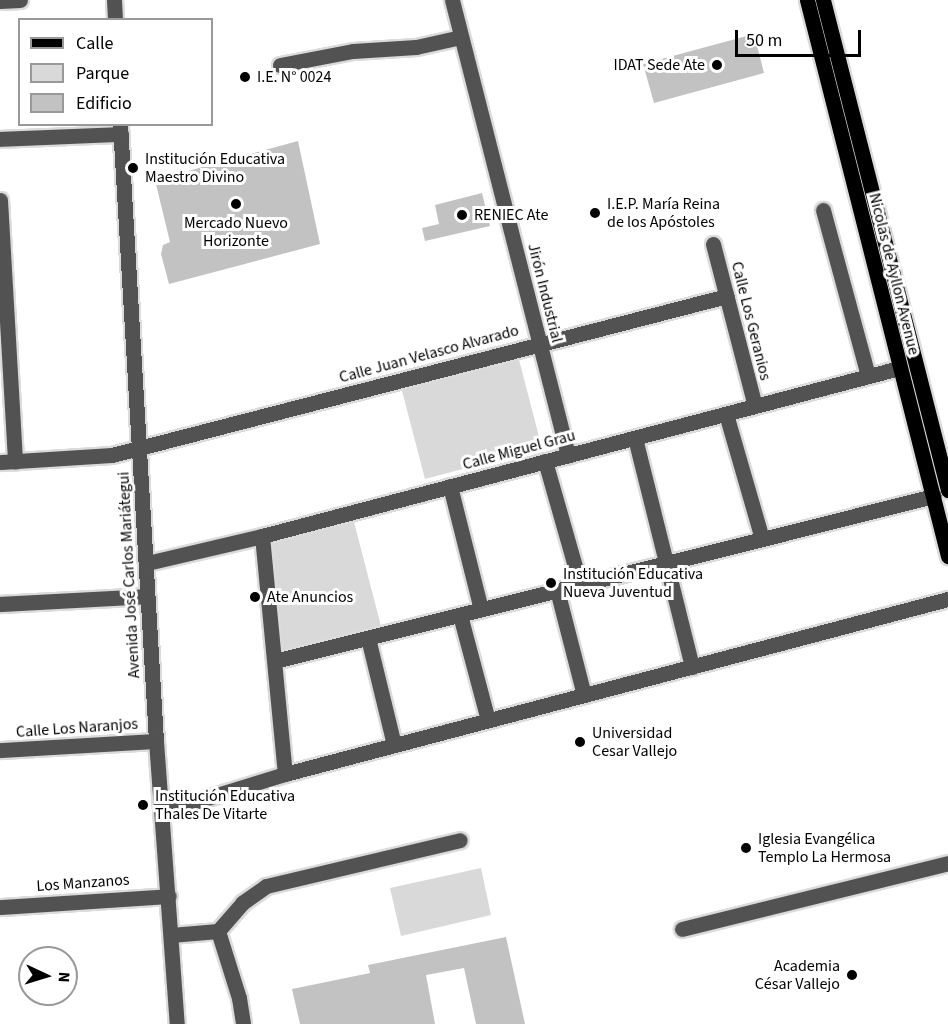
<!DOCTYPE html>
<html>
<head>
<meta charset="utf-8">
<style>
  body { margin:0 }
  #map { position:relative; width:948px; height:1024px; overflow:hidden; background:#fff; font-family:"Source Sans 3",sans-serif }
  div>[style] { position:absolute }
  .green>* { inset:0; background:#d9d9d9 }
  .building>* { inset:0; background:#c2c2c2 }
  .roads { filter:drop-shadow(2px 0 #dbdbdb) drop-shadow(-2px 0 #dbdbdb) drop-shadow(0 2px #dbdbdb) drop-shadow(0 -2px #dbdbdb) }
  .minor>* { height:15px; margin:-7.5px; padding:0 7.5px; transform-origin:7.5px; border-radius:7.5px; background:#525252 }
  .major>* { height:15px; margin:-7.5px; padding:0 7.5px; transform-origin:7.5px; border-radius:7.5px; background:#000 }
  .dots>* { width:16px; height:16px; translate:-50% -50%; box-sizing:border-box; border:3px solid #fff; border-radius:50% }
  span { translate:-50% -50%; white-space:nowrap; text-align:center; line-height:1.15; -webkit-text-stroke:6px #fff; paint-order:stroke }
  .poi-label { font-size:16px; color:#000 }
  .right { translate:-100% -50%; text-align:right }
  .left { translate:0 -50%; text-align:left }
  .street-label { font-size:16px; color:#000 }
  .legend { position:absolute; left:18px; top:18px; width:195px; height:108px; box-sizing:border-box; background:#fff; border:2px solid #999; margin:0; padding:8px 10px; list-style:none; font-size:18px; color:#000 }
  .legend li { display:flex; align-items:center; gap:12px; height:30px }
  .legend b { width:30px; border:2px solid #999 }
  .north { position:absolute; left:18px; top:946px; width:60px; height:60px; box-sizing:border-box; background:#fff; border:2px solid #999; border-radius:50%; rotate:94deg; font-size:16px; font-weight:700; line-height:24px; text-align:center; color:#000 }
  .north::after { content:''; display:block; margin:auto; width:21px; height:27px; background:#000; clip-path:polygon(50% 0,100% 100%,50% 72%,0 100%) }
  .scale { position:absolute; left:735px; top:30px; width:126px; height:27px; box-sizing:border-box; border:3px solid #000; border-top:0; padding-left:8px; font-size:18px; line-height:21px; white-space:nowrap; color:#000; -webkit-text-stroke:4px #fff; paint-order:stroke }
</style>
</head>
<body>
<div id="map">
  <div class="green">
    <div style="clip-path:polygon(518px 356px,542px 448px,425px 479px,401px 387px)"></div>
    <div style="clip-path:polygon(354px 522px,382px 630px,278px 656px,265px 544px)"></div>
    <div style="clip-path:polygon(481px 868px,491px 915px,401px 936px,390px 888px)"></div>
  </div>
  <div class="building">
    <div style="clip-path:polygon(754px 34px,764px 73px,654px 103px,643px 64px)"></div>
    <div style="clip-path:polygon(298px 141px,320px 244px,169px 284px,161px 254px,163px 245px,170px 242px,155px 180px)"></div>
    <div style="clip-path:polygon(482px 193px,490px 226px,425px 241px,422px 228px,439px 224px,435px 205px)"></div>
    <div style="clip-path:polygon(506px 937px,525px 1024px,476px 1024px,464px 968px,426px 975px,435px 1024px,300px 1024px,292px 989px,370px 973px,368px 965px)"></div>
  </div>
  <div class="roads">
    <div class="minor">
      <div style="left:114px;top:0;width:20px;rotate:87deg"></div>
      <div style="left:452px;top:0;width:470px;rotate:75.7deg"></div>
      <div style="left:0;top:1px;width:20px;rotate:-3deg"></div>
      <div style="left:280px;top:65px;width:74px;rotate:-10.9deg"></div>
      <div style="left:353px;top:51px;width:63px;rotate:-3.6deg"></div>
      <div style="left:416px;top:47px;width:46px;rotate:-12.5deg"></div>
      <div style="left:120px;top:124px;width:618px;rotate:86.66deg"></div>
      <div style="left:156px;top:741px;width:284px;rotate:85.8deg"></div>
      <div style="left:0;top:139px;width:121px;rotate:-2.4deg"></div>
      <div style="left:0;top:200px;width:262px;rotate:86.7deg"></div>
      <div style="left:823px;top:210px;width:172px;rotate:74.8deg"></div>
      <div style="left:713px;top:244px;width:167px;rotate:75.5deg"></div>
      <div style="left:726px;top:414px;width:130px;rotate:73.9deg"></div>
      <div style="left:635px;top:438px;width:236px;rotate:76deg"></div>
      <div style="left:545px;top:461px;width:128px;rotate:74.1deg"></div>
      <div style="left:0;top:462px;width:112px;rotate:-3.6deg"></div>
      <div style="left:112px;top:455px;width:635px;rotate:-14.5deg"></div>
      <div style="left:450px;top:486px;width:127px;rotate:75.9deg"></div>
      <div style="left:262px;top:536px;width:239px;rotate:84.5deg"></div>
      <div style="left:147px;top:563px;width:118px;rotate:-13.2deg"></div>
      <div style="left:262px;top:536px;width:659px;rotate:-14.77deg"></div>
      <div style="left:557px;top:590px;width:108px;rotate:75.6deg"></div>
      <div style="left:0;top:604px;width:147px;rotate:-3.1deg"></div>
      <div style="left:460px;top:615px;width:109px;rotate:75.1deg"></div>
      <div style="left:368px;top:638px;width:110px;rotate:76.3deg"></div>
      <div style="left:275px;top:661px;width:679px;rotate:-14.06deg"></div>
      <div style="left:0;top:750px;width:156px;rotate:-3.3deg"></div>
      <div style="left:162px;top:812px;width:129px;rotate:-17.2deg"></div>
      <div style="left:285px;top:774px;width:686px;rotate:-14.79deg"></div>
      <div style="left:0;top:907px;width:169px;rotate:-3.7deg"></div>
      <div style="left:682px;top:929px;width:274px;rotate:-13.9deg"></div>
      <div style="left:218px;top:931px;width:70px;rotate:72.6deg"></div>
      <div style="left:239px;top:998px;width:26px;rotate:81deg"></div>
      <div style="left:171px;top:935px;width:47px;rotate:-4.9deg"></div>
      <div style="left:218px;top:931px;width:37px;rotate:-49deg"></div>
      <div style="left:242px;top:903px;width:29px;rotate:-35deg"></div>
      <div style="left:266px;top:886px;width:199px;rotate:-13.3deg"></div>
    </div>
    <div class="major">
      <div style="left:807px;top:0;width:574px;rotate:75.77deg"></div>
      <div style="left:823px;top:0;width:506px;rotate:75.69deg"></div>
    </div>
  </div>
  <div class="dots">
    <div style="left:717px;top:65px;background:#000"></div>
    <div style="left:245px;top:77px;background:#000"></div>
    <div style="left:133px;top:168px;background:#000"></div>
    <div style="left:236px;top:204px;background:#000"></div>
    <div style="left:595px;top:213px;background:#000"></div>
    <div style="left:462px;top:215px;background:#000"></div>
    <div style="left:551px;top:583px;background:#000"></div>
    <div style="left:255px;top:597px;background:#000"></div>
    <div style="left:580px;top:742px;background:#000"></div>
    <div style="left:143px;top:805px;background:#000"></div>
    <div style="left:746px;top:848px;background:#000"></div>
    <div style="left:852px;top:975px;background:#000"></div>
  </div>
  <div class="poi-label">
    <span class="right" style="left:705px;top:65px">IDAT Sede Ate</span>
    <span class="left" style="left:257px;top:77px">I.E. N° 0024</span>
    <span class="left" style="left:145px;top:168px">Institución Educativa<br>Maestro Divino</span>
    <span class="left" style="left:607px;top:213px">I.E.P. María Reina<br>de los Apóstoles</span>
    <span class="left" style="left:474px;top:215px">RENIEC Ate</span>
    <span style="left:236px;top:232px">Mercado Nuevo<br>Horizonte</span>
    <span class="left" style="left:563px;top:583px">Institución Educativa<br>Nueva Juventud</span>
    <span class="left" style="left:267px;top:597px">Ate Anuncios</span>
    <span class="left" style="left:592px;top:742px">Universidad<br>Cesar Vallejo</span>
    <span class="left" style="left:155px;top:805px">Institución Educativa<br>Thales De Vitarte</span>
    <span class="left" style="left:758px;top:848px">Iglesia Evangélica<br>Templo La Hermosa</span>
    <span class="right" style="left:840px;top:975px">Academia<br>César Vallejo</span>
  </div>
  <div class="street-label">
    <span style="left:894px;top:274px;rotate:76deg">Nicolas de Ayllon Avenue</span>
    <span style="left:545px;top:293px;rotate:76deg">Jirón Industrial</span>
    <span style="left:751px;top:321px;rotate:76deg">Calle Los Geranios</span>
    <span style="left:429px;top:354px;rotate:-15deg">Calle Juan Velasco Alvarado</span>
    <span style="left:519px;top:450px;rotate:-15deg">Calle Miguel Grau</span>
    <span style="left:129px;top:575px;rotate:-93deg">Avenida José Carlos Mariátegui</span>
    <span style="left:77px;top:728px;rotate:-4deg">Calle Los Naranjos</span>
    <span style="left:83px;top:883px;rotate:-4deg">Los Manzanos</span>
  </div>
  <ul class="legend">
  <li><b style="height:8px;background:#000"></b>Calle</li>
  <li><b style="height:16px;background:#d9d9d9"></b>Parque</li>
  <li><b style="height:16px;background:#c2c2c2"></b>Edificio</li>
  </ul>
  <div class="north">N</div>
  <div class="scale">50 m</div>
</div>
</body>
</html>
